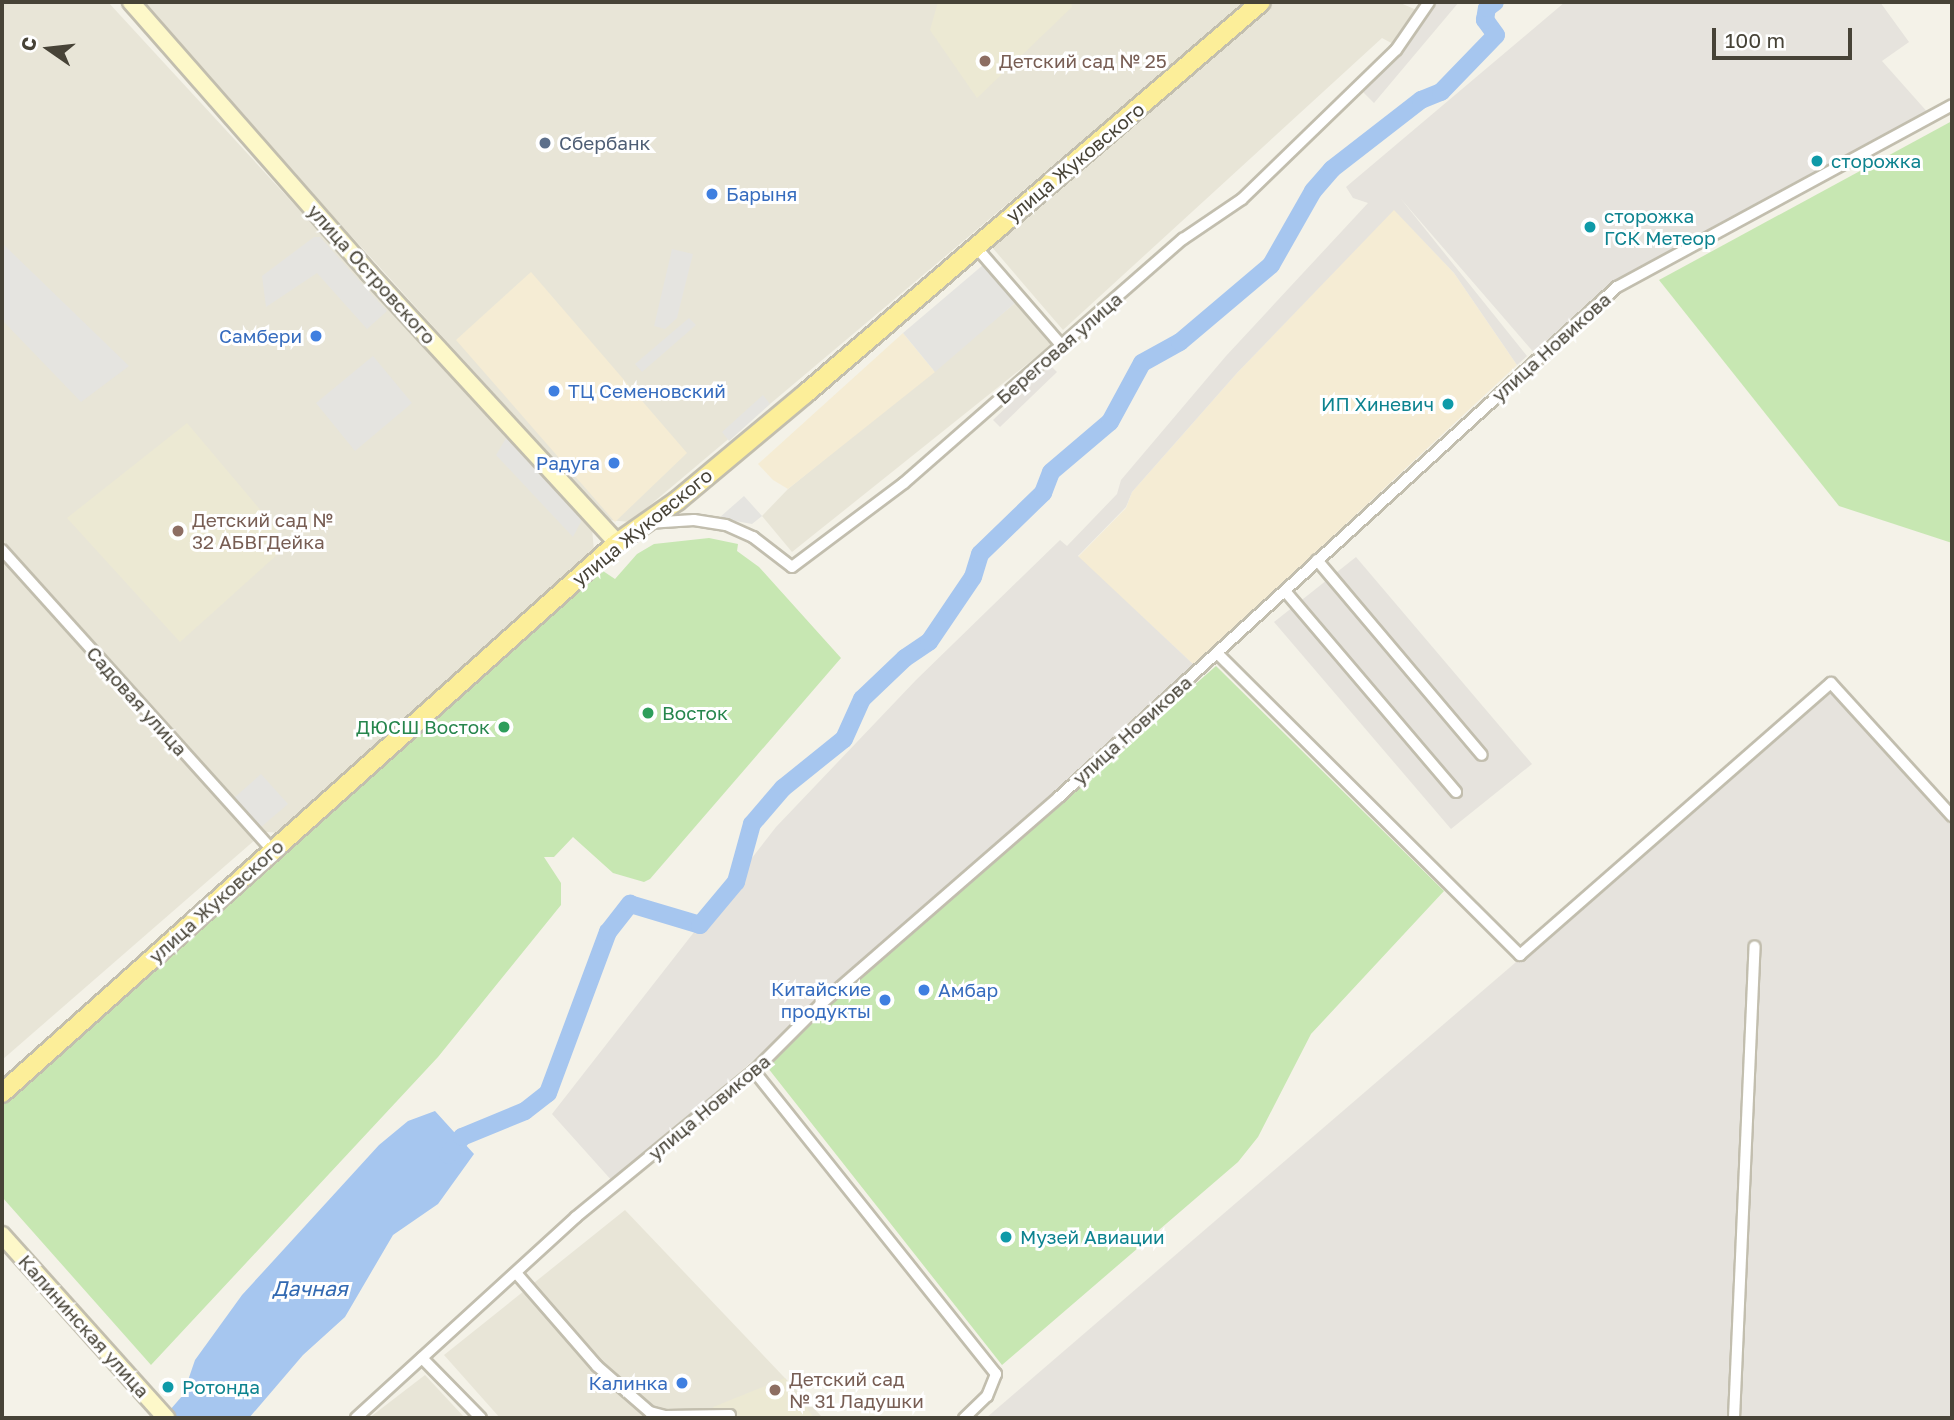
<!DOCTYPE html>
<html>
<head>
<meta charset="utf-8">
<style>
  body { margin:0 }
  #map { position:relative; width:1954px; height:1420px; overflow:hidden; background:#f4f2e8; font-family:"Golos Text",sans-serif }
  div>[style] { position:absolute }
  .residential>* { inset:0; background:#e8e5d7 }
  .commercial>* { inset:0; background:#f5ecd4 }
  .industrial>* { inset:0; background:#e6e3dd }
  .education>* { inset:0; background:#ece9d3 }
  .green>* { inset:0; background:#c7e7b2 }
  .parking>* { inset:0; background:#e5e4e0 }
  .water>* { inset:0; background:#a6c6ef }
  .river>* { height:18px; margin:-9px; padding:0 9px; transform-origin:9px; border-radius:9px; background:#a6c6ef }
  .roads { filter:drop-shadow(2px 0 #c2beae) drop-shadow(-2px 0 #c2beae) drop-shadow(0 2px #c2beae) drop-shadow(0 -2px #c2beae) }
  .street>* { height:10px; margin:-5px; padding:0 5px; transform-origin:5px; border-radius:5px; background:#fff }
  .secondary>* { height:16px; margin:-8px; padding:0 8px; transform-origin:8px; border-radius:8px; background:#fdf8c9 }
  .primary>* { height:18px; margin:-9px; padding:0 9px; transform-origin:9px; border-radius:9px; background:#fcee99 }
  .dots>* { width:19px; height:19px; translate:-50% -50%; box-sizing:border-box; border:4px solid #fff; border-radius:50% }
  span { translate:-50% -50%; white-space:nowrap; text-align:center; line-height:1.15; -webkit-text-stroke:6px #fff; paint-order:stroke }
  .education-label { font-size:19px; color:#785e54 }
  .left { translate:0 -50%; text-align:left }
  .service-label { font-size:19px; color:#4e5e75 }
  .culture-label { font-size:19px; color:#0d838f }
  .right { translate:-100% -50%; text-align:right }
  .street-label { font-size:19px; color:#474337 }
  .shop-label { font-size:19px; color:#366cbe }
  .leisure-label { font-size:19px; color:#27864d }
  .water-label { font-size:21px; color:#3269b1; font-style:italic }
  .frame { position:absolute; inset:0; border:4px solid #474337; pointer-events:none }
  .north { position:absolute; left:14px; top:14px; width:70px; height:70px; -webkit-text-stroke:5px #fff; paint-order:stroke; rotate:284deg; font-size:19px; font-weight:700; line-height:28px; text-align:center; color:#474337 }
  .north::after { content:''; display:block; margin:auto; width:24px; height:32px; background:#474337; clip-path:polygon(50% 0,100% 100%,50% 72%,0 100%) }
  .scale { position:absolute; left:1712px; top:28px; width:140px; height:32px; box-sizing:border-box; border:4px solid #474337; border-top:0; padding-left:9px; font-size:21px; line-height:24px; white-space:nowrap; color:#474337; -webkit-text-stroke:5px #fff; paint-order:stroke }
</style>
</head>
<body>
<div id="map">
  <div class="residential">
    <div style="clip-path:polygon(2px 2px,108px 2px,592px 528px,594px 551px,283px 833px,266px 832px,2px 539px)"></div>
    <div style="clip-path:polygon(139px 2px,1247px 2px,630px 522px,609px 520px)"></div>
    <div style="clip-path:polygon(1274px 2px,1398px 2px,1419px 11px,1395px 45px,1382px 38px,1063px 330px,991px 246px)"></div>
    <div style="clip-path:polygon(1015px 303px,1051px 345px,792px 552px,762px 516px,788px 489px)"></div>
    <div style="clip-path:polygon(2px 558px,256px 839px,2px 1060px)"></div>
    <div style="clip-path:polygon(625px 1210px,823px 1418px,500px 1418px,444px 1355px)"></div>
    <div style="clip-path:polygon(425px 1375px,465px 1418px,369px 1418px)"></div>
  </div>
  <div class="commercial">
    <div style="clip-path:polygon(1394px 209px,1454px 273px,1517px 365px,1194px 665px,1078px 557px,1126px 508px,1132px 492px,1237px 373px)"></div>
    <div style="clip-path:polygon(531px 272px,687px 453px,615px 522px,456px 340px)"></div>
    <div style="clip-path:polygon(903px 333px,935px 372px,788px 489px,773px 480px,758px 464px)"></div>
  </div>
  <div class="industrial">
    <div style="clip-path:polygon(1437px 2px,1459px 2px,1374px 103px,1363px 92px,1402px 52px)"></div>
    <div style="clip-path:polygon(1565px 2px,1880px 2px,1909px 42px,1882px 61px,1930px 115px,1618px 284px,1536px 355px,1401px 199px,1527px 356px,1517px 365px,1454px 273px,1394px 210px,1237px 373px,1132px 492px,1126px 507px,1078px 556px,1194px 665px,1053px 800px,613px 1182px,552px 1114px,776px 827px,916px 680px,1060px 540px,1067px 546px,1117px 494px,1121px 480px,1226px 356px,1368px 203px,1353px 198px,1346px 187px)"></div>
    <div style="clip-path:polygon(1050px 365px,1057px 372px,1000px 427px,993px 420px)"></div>
    <div style="clip-path:polygon(1356px 557px,1532px 764px,1451px 829px,1274px 622px)"></div>
    <div style="clip-path:polygon(1831px 691px,1952px 826px,1952px 1418px,986px 1418px)"></div>
  </div>
  <div class="education">
    <div style="clip-path:polygon(938px 2px,1071px 2px,1072px 7px,977px 98px,930px 30px)"></div>
    <div style="clip-path:polygon(187px 423px,289px 544px,180px 642px,67px 518px)"></div>
    <div style="clip-path:polygon(785px 1378px,814px 1418px,708px 1418px,715px 1415px,713px 1407px)"></div>
  </div>
  <div class="green">
    <div style="clip-path:polygon(1952px 121px,1952px 543px,1839px 506px,1659px 280px)"></div>
    <div style="clip-path:polygon(709px 538px,738px 544px,737px 551px,759px 567px,841px 658px,650px 879px,644px 882px,613px 873px,573px 837px,554px 857px,544px 857px,561px 883px,561px 905px,438px 1057px,151px 1365px,2px 1197px,2px 1104px,600px 569px,615px 579px,637px 554px,654px 544px)"></div>
    <div style="clip-path:polygon(1216px 666px,1444px 891px,1311px 1034px,1258px 1137px,1238px 1162px,1002px 1365px,764px 1063px)"></div>
  </div>
  <div class="parking">
    <div style="clip-path:polygon(314px 237px,320px 237px,387px 311px,367px 329px,317px 273px,266px 307px,262px 276px)"></div>
    <div style="clip-path:polygon(2px 243px,129px 366px,81px 402px,2px 320px)"></div>
    <div style="clip-path:polygon(672px 249px,693px 254px,677px 318px,665px 329px,654px 326px)"></div>
    <div style="clip-path:polygon(983px 265px,1015px 303px,935px 372px,903px 333px)"></div>
    <div style="clip-path:polygon(689px 318px,696px 325px,642px 372px,635px 364px)"></div>
    <div style="clip-path:polygon(373px 356px,412px 403px,355px 451px,316px 403px)"></div>
    <div style="clip-path:polygon(763px 395px,770px 404px,729px 441px,722px 432px)"></div>
    <div style="clip-path:polygon(509px 433px,584px 516px,573px 537px,496px 455px)"></div>
    <div style="clip-path:polygon(744px 496px,762px 516px,752px 524px,719px 518px)"></div>
    <div style="clip-path:polygon(261px 774px,288px 804px,261px 827px,234px 798px)"></div>
  </div>
  <div class="water">
    <div style="clip-path:polygon(435px 1111px,474px 1154px,438px 1204px,393px 1235px,345px 1317px,303px 1355px,249px 1418px,163px 1418px,183px 1395px,195px 1360px,242px 1295px,379px 1145px,408px 1121px)"></div>
  </div>
  <div class="river">
    <div style="left:448px;top:1155px;width:23px;rotate:-52deg"></div>
    <div style="left:462px;top:1137px;width:68px;rotate:-22.4deg"></div>
    <div style="left:525px;top:1111px;width:29px;rotate:-38deg"></div>
    <div style="left:548px;top:1093px;width:172px;rotate:-69.6deg"></div>
    <div style="left:608px;top:932px;width:36px;rotate:-52deg"></div>
    <div style="left:630px;top:904px;width:73px;rotate:16.7deg"></div>
    <div style="left:700px;top:925px;width:56px;rotate:-50.1deg"></div>
    <div style="left:736px;top:882px;width:60px;rotate:-74.6deg"></div>
    <div style="left:752px;top:824px;width:48px;rotate:-49.3deg"></div>
    <div style="left:783px;top:788px;width:78px;rotate:-38.8deg"></div>
    <div style="left:844px;top:739px;width:44px;rotate:-65.8deg"></div>
    <div style="left:862px;top:699px;width:59px;rotate:-43.6deg"></div>
    <div style="left:905px;top:658px;width:29px;rotate:-34deg"></div>
    <div style="left:929px;top:642px;width:78px;rotate:-55.9deg"></div>
    <div style="left:973px;top:577px;width:24px;rotate:-73deg"></div>
    <div style="left:980px;top:554px;width:88px;rotate:-44.1deg"></div>
    <div style="left:1043px;top:493px;width:22px;rotate:-69deg"></div>
    <div style="left:1051px;top:472px;width:77px;rotate:-40.3deg"></div>
    <div style="left:1110px;top:422px;width:67px;rotate:-61.5deg"></div>
    <div style="left:1142px;top:363px;width:43px;rotate:-28.9deg"></div>
    <div style="left:1180px;top:342px;width:119px;rotate:-40.2deg"></div>
    <div style="left:1271px;top:265px;width:85px;rotate:-60.4deg"></div>
    <div style="left:1313px;top:191px;width:29px;rotate:-49deg"></div>
    <div style="left:1332px;top:169px;width:113px;rotate:-37.8deg"></div>
    <div style="left:1421px;top:100px;width:22px;rotate:-22deg"></div>
    <div style="left:1441px;top:92px;width:79px;rotate:-46deg"></div>
    <div style="left:1496px;top:35px;width:19px;rotate:-126deg"></div>
    <div style="left:1485px;top:20px;width:12px;rotate:-81deg"></div>
    <div style="left:1487px;top:8px;width:10px;rotate:-37deg"></div>
  </div>
  <div class="roads">
    <div class="street">
      <div style="left:976px;top:247px;width:131px;rotate:49deg"></div>
      <div style="left:648px;top:523px;width:46px;rotate:-3.7deg"></div>
      <div style="left:694px;top:520px;width:32px;rotate:9deg"></div>
      <div style="left:726px;top:525px;width:30px;rotate:24deg"></div>
      <div style="left:753px;top:537px;width:49px;rotate:37.6deg"></div>
      <div style="left:792px;top:567px;width:140px;rotate:-36.9deg"></div>
      <div style="left:904px;top:483px;width:371px;rotate:-41.2deg"></div>
      <div style="left:1183px;top:239px;width:71px;rotate:-34.1deg"></div>
      <div style="left:1242px;top:199px;width:214px;rotate:-44.1deg"></div>
      <div style="left:1396px;top:50px;width:58px;rotate:-55.5deg"></div>
      <div style="left:2px;top:550px;width:405px;rotate:48deg"></div>
      <div style="left:1317px;top:560px;width:255px;rotate:49.8deg"></div>
      <div style="left:1285px;top:591px;width:264px;rotate:49.6deg"></div>
      <div style="left:1217px;top:653px;width:428px;rotate:44.9deg"></div>
      <div style="left:1520px;top:955px;width:413px;rotate:-41.2deg"></div>
      <div style="left:1831px;top:683px;width:180px;rotate:47.7deg"></div>
      <div style="left:754px;top:1071px;width:388px;rotate:51.4deg"></div>
      <div style="left:996px;top:1374px;width:24px;rotate:112deg"></div>
      <div style="left:987px;top:1396px;width:32px;rotate:136deg"></div>
      <div style="left:517px;top:1274px;width:122px;rotate:49deg"></div>
      <div style="left:597px;top:1366px;width:70px;rotate:41deg"></div>
      <div style="left:650px;top:1412px;width:16px;rotate:15deg"></div>
      <div style="left:665px;top:1416px;width:65px;rotate:-0.9deg"></div>
      <div style="left:422px;top:1358px;width:84px;rotate:45.5deg"></div>
      <div style="left:356px;top:1418px;width:298px;rotate:-42.4deg"></div>
      <div style="left:576px;top:1217px;width:230px;rotate:-39.4deg"></div>
      <div style="left:754px;top:1071px;width:95px;rotate:-45deg"></div>
      <div style="left:821px;top:1004px;width:315px;rotate:-41deg"></div>
      <div style="left:1059px;top:797px;width:756px;rotate:-42.43deg"></div>
      <div style="left:1617px;top:287px;width:381px;rotate:-28.5deg"></div>
      <div style="left:1734px;top:1418px;width:472px;rotate:-87.5deg"></div>
    </div>
    <div class="secondary">
      <div style="left:131px;top:2px;width:361px;rotate:48.7deg"></div>
      <div style="left:369px;top:273px;width:367px;rotate:47.4deg"></div>
      <div style="left:2px;top:1235px;width:246px;rotate:48.1deg"></div>
    </div>
    <div class="primary">
      <div style="left:2px;top:1093px;width:825px;rotate:-41.81deg"></div>
      <div style="left:617px;top:543px;width:73px;rotate:-35deg"></div>
      <div style="left:677px;top:501px;width:167px;rotate:-39.9deg"></div>
      <div style="left:805px;top:394px;width:601px;rotate:-40.68deg"></div>
    </div>
  </div>
  <div class="dots">
    <div style="left:985px;top:61px;background:#8d6e63"></div>
    <div style="left:545px;top:143px;background:#5c6f8a"></div>
    <div style="left:1817px;top:161px;background:#0f9aa8"></div>
    <div style="left:712px;top:194px;background:#3f7fe0"></div>
    <div style="left:1590px;top:227px;background:#0f9aa8"></div>
    <div style="left:316px;top:336px;background:#3f7fe0"></div>
    <div style="left:554px;top:391px;background:#3f7fe0"></div>
    <div style="left:1448px;top:404px;background:#0f9aa8"></div>
    <div style="left:614px;top:463px;background:#3f7fe0"></div>
    <div style="left:178px;top:531px;background:#8d6e63"></div>
    <div style="left:648px;top:713px;background:#2e9e5b"></div>
    <div style="left:504px;top:727px;background:#2e9e5b"></div>
    <div style="left:924px;top:990px;background:#3f7fe0"></div>
    <div style="left:885px;top:1000px;background:#3f7fe0"></div>
    <div style="left:1006px;top:1237px;background:#0f9aa8"></div>
    <div style="left:682px;top:1383px;background:#3f7fe0"></div>
    <div style="left:168px;top:1387px;background:#0f9aa8"></div>
    <div style="left:775px;top:1390px;background:#8d6e63"></div>
  </div>
  <div class="education-label">
    <span class="left" style="left:999px;top:61px">Детский сад № 25</span>
    <span class="left" style="left:192px;top:531px">Детский сад №<br>32 АБВГДейка</span>
    <span class="left" style="left:789px;top:1390px">Детский сад<br>№ 31 Ладушки</span>
  </div>
  <div class="service-label">
    <span class="left" style="left:559px;top:143px">Сбербанк</span>
  </div>
  <div class="culture-label">
    <span class="left" style="left:1831px;top:161px">сторожка</span>
    <span class="left" style="left:1604px;top:227px">сторожка<br>ГСК Метеор</span>
    <span class="right" style="left:1434px;top:404px">ИП Хиневич</span>
    <span class="left" style="left:1020px;top:1237px">Музей Авиации</span>
    <span class="left" style="left:182px;top:1387px">Ротонда</span>
  </div>
  <div class="street-label">
    <span style="left:1075px;top:162px;rotate:-40deg">улица Жуковского</span>
    <span style="left:372px;top:274px;rotate:48deg">улица Островского</span>
    <span style="left:1551px;top:347px;rotate:-42deg">улица Новикова</span>
    <span style="left:1059px;top:348px;rotate:-41deg">Береговая улица</span>
    <span style="left:642px;top:527px;rotate:-39deg">улица Жуковского</span>
    <span style="left:137px;top:701px;rotate:48deg">Садовая улица</span>
    <span style="left:1132px;top:730px;rotate:-42deg">улица Новикова</span>
    <span style="left:216px;top:901px;rotate:-42deg">улица Жуковского</span>
    <span style="left:709px;top:1107px;rotate:-40deg">улица Новикова</span>
    <span style="left:84px;top:1326px;rotate:48deg">Калининская улица</span>
  </div>
  <div class="shop-label">
    <span class="left" style="left:726px;top:194px">Барыня</span>
    <span class="right" style="left:302px;top:336px">Самбери</span>
    <span class="left" style="left:568px;top:391px">ТЦ Семеновский</span>
    <span class="right" style="left:600px;top:463px">Радуга</span>
    <span class="right" style="left:871px;top:1000px">Китайские<br>продукты</span>
    <span class="left" style="left:938px;top:990px">Амбар</span>
    <span class="right" style="left:668px;top:1383px">Калинка</span>
  </div>
  <div class="leisure-label">
    <span class="left" style="left:662px;top:713px">Восток</span>
    <span class="right" style="left:490px;top:727px">ДЮСШ Восток</span>
  </div>
  <div class="water-label">
    <span style="left:310px;top:1288px">Дачная</span>
  </div>
  <div class="frame"></div>
  <div class="north">С</div>
  <div class="scale">100 m</div>
</div>
</body>
</html>
